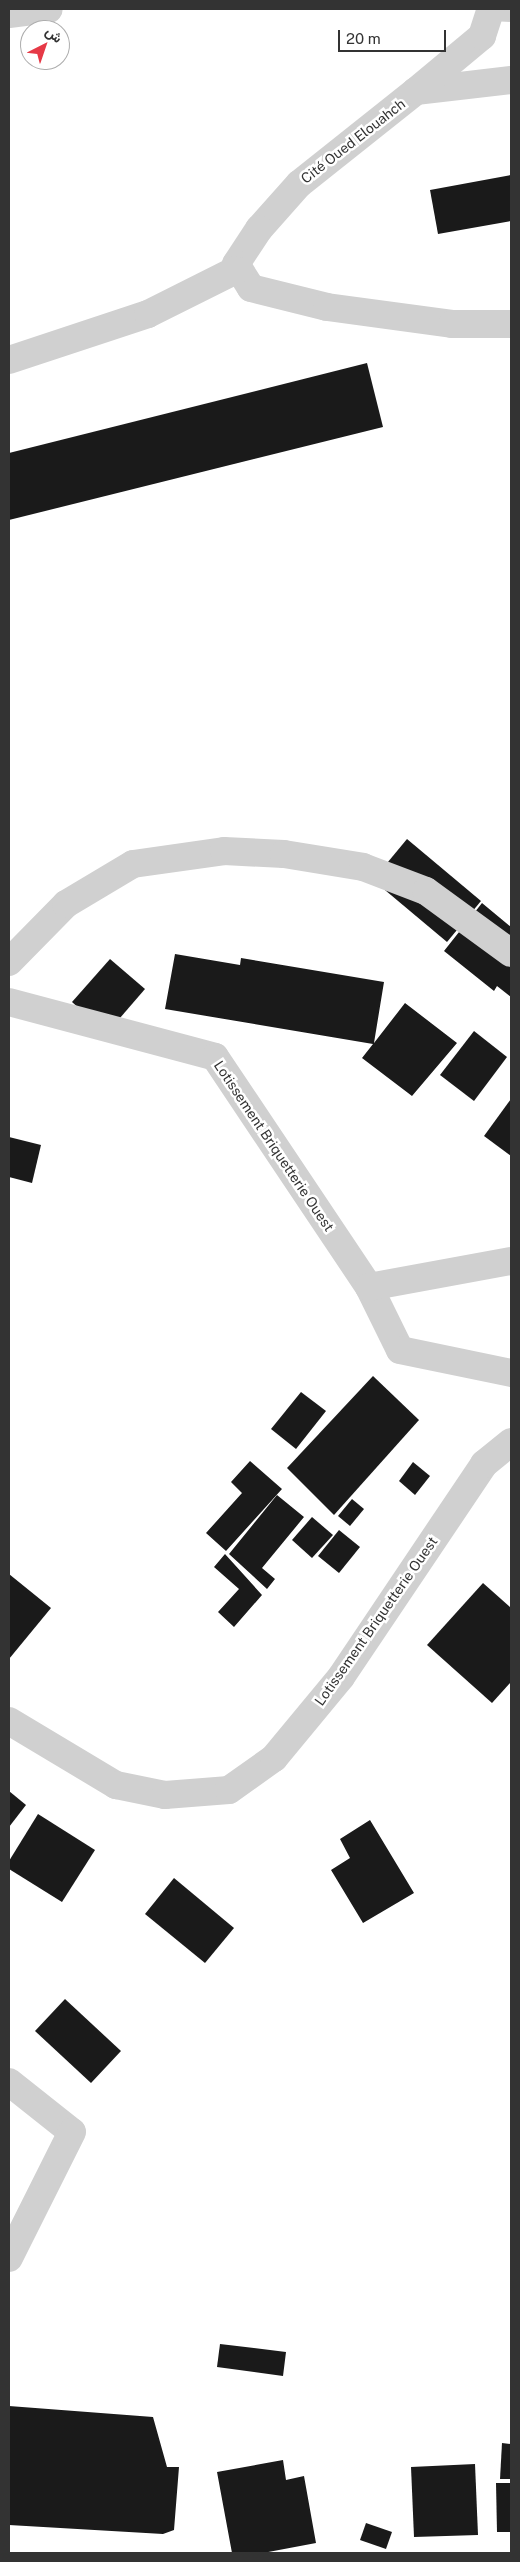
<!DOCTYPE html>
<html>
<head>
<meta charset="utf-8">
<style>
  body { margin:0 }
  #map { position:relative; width:520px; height:2562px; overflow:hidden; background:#fff; font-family:"Public Sans",Vazirmatn,sans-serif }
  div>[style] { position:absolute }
  .building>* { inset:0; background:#1a1a1a }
  .service>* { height:20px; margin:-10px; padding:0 10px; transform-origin:10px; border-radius:10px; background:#d0d0d0 }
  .minor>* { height:28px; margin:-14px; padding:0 14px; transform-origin:14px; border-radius:14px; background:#d0d0d0 }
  span { translate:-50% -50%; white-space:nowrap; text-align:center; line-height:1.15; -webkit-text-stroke:5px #fff; paint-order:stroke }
  .street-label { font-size:14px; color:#333 }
  .frame { position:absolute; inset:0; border:10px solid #333; pointer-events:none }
  .north { position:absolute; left:20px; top:20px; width:50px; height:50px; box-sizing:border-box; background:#fff; border:1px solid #adadad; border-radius:50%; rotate:41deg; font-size:14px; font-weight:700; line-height:20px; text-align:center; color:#333 }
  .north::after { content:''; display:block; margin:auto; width:18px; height:22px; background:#e63946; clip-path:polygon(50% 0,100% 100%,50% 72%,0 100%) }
  .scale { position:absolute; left:338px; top:30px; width:108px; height:22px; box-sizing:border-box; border:2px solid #333; border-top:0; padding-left:6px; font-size:15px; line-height:18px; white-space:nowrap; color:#333; -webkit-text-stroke:4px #fff; paint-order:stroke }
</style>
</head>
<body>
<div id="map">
  <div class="building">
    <div style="clip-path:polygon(511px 175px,511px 221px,438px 234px,430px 190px)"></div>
    <div style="clip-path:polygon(367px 363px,383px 427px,9px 520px,9px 453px)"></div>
    <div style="clip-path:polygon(407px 839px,481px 901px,447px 942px,373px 880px)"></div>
    <div style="clip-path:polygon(482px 903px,511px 927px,511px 997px,497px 986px,494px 991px,444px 951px)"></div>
    <div style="clip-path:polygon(175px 954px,240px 965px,241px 958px,384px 982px,374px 1043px,405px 1003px,457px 1043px,412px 1096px,362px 1058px,373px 1044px,165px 1009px)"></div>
    <div style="clip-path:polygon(110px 959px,145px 989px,107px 1033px,72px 1002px)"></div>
    <div style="clip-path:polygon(474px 1031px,507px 1057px,474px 1101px,440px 1075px)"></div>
    <div style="clip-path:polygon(511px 1099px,511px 1156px,484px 1136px)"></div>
    <div style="clip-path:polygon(9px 1137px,41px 1145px,32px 1183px,9px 1177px)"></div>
    <div style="clip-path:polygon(373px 1376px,419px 1420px,334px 1515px,287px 1468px)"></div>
    <div style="clip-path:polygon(301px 1392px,326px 1411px,296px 1449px,271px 1429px)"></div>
    <div style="clip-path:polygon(250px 1461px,282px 1489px,226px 1551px,206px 1533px,242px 1493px,231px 1482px)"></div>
    <div style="clip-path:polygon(413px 1462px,430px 1476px,415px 1495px,399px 1481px)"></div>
    <div style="clip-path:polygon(277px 1495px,304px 1517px,262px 1568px,275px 1579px,267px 1589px,229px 1554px)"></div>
    <div style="clip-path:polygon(352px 1499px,364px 1509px,350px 1526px,338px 1516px)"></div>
    <div style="clip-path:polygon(312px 1517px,333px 1535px,312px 1558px,292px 1540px)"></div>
    <div style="clip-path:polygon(339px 1530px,360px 1547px,339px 1573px,318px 1556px)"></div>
    <div style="clip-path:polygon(225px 1554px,262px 1595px,234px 1627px,218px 1612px,239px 1589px,214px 1567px)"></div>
    <div style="clip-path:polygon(9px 1574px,51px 1608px,9px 1659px)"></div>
    <div style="clip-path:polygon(483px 1583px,511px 1608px,511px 1682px,492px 1703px,427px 1645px)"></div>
    <div style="clip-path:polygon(9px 1791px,26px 1805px,9px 1827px)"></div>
    <div style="clip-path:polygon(38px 1814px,95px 1850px,62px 1902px,9px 1869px,9px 1861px)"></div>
    <div style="clip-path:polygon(370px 1820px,414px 1893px,363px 1923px,331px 1870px,350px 1858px,340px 1839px)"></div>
    <div style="clip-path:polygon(174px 1878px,234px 1928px,205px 1963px,145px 1914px)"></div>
    <div style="clip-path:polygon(65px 1999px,121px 2051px,91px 2083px,35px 2031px)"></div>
    <div style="clip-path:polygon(220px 2344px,286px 2352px,283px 2376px,217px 2367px)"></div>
    <div style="clip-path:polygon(9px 2406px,153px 2417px,167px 2467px,179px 2467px,174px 2530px,163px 2534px,9px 2525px)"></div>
    <div style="clip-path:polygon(502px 2443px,511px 2444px,511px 2479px,500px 2479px)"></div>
    <div style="clip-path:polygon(283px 2460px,286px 2480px,304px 2476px,316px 2543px,263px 2553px,232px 2553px,217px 2472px)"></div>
    <div style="clip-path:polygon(475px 2464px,478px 2535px,414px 2537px,411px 2467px)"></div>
    <div style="clip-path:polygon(496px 2483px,511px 2483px,511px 2532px,497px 2532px)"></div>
    <div style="clip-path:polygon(366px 2523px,392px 2532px,386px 2549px,360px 2540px)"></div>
  </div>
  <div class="service">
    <div style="left:492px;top:11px;width:19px;rotate:3deg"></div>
  </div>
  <div class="minor">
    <div style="left:9px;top:14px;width:40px;rotate:-7.1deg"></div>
    <div style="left:511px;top:80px;width:96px;rotate:173.4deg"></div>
    <div style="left:416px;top:91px;width:149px;rotate:141.5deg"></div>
    <div style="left:299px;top:184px;width:60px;rotate:131.6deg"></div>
    <div style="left:259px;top:229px;width:42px;rotate:123.3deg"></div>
    <div style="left:236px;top:264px;width:28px;rotate:58deg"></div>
    <div style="left:251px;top:288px;width:78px;rotate:14deg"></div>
    <div style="left:327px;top:307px;width:126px;rotate:7.7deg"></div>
    <div style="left:452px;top:324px;width:59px"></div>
    <div style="left:416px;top:91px;width:86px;rotate:-39.8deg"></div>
    <div style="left:482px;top:36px;width:28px;rotate:-72deg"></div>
    <div style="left:9px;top:360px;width:146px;rotate:-18.3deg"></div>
    <div style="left:148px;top:314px;width:98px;rotate:-26.6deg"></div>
    <div style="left:9px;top:962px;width:81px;rotate:-45.5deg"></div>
    <div style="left:66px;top:904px;width:78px;rotate:-30.8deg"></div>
    <div style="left:133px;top:864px;width:92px;rotate:-8.1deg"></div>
    <div style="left:224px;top:851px;width:60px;rotate:2.9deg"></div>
    <div style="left:284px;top:854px;width:80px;rotate:9.3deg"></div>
    <div style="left:363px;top:867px;width:67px;rotate:20.9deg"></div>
    <div style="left:426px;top:891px;width:105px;rotate:36.1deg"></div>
    <div style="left:9px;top:1002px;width:213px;rotate:14.9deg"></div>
    <div style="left:215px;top:1057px;width:277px;rotate:56.2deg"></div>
    <div style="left:369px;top:1287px;width:70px;rotate:63.8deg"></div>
    <div style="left:400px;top:1350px;width:113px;rotate:11.7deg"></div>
    <div style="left:369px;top:1287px;width:144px;rotate:-10.4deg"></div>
    <div style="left:9px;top:1721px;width:125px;rotate:30.9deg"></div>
    <div style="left:116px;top:1785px;width:50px;rotate:11.5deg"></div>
    <div style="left:165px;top:1795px;width:64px;rotate:-4.5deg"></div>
    <div style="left:229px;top:1790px;width:55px;rotate:-35.4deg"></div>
    <div style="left:274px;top:1758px;width:105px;rotate:-50.4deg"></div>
    <div style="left:341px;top:1677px;width:257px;rotate:-56.1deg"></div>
    <div style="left:484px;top:1464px;width:35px;rotate:-39deg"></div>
    <div style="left:9px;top:2082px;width:80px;rotate:38.4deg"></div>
    <div style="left:72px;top:2132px;width:141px;rotate:116.6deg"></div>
  </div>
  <div class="street-label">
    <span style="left:353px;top:141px;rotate:-38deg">Cité Oued Elouahch</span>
    <span style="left:274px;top:1146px;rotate:56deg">Lotissement Briquetterie Ouest</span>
    <span style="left:376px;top:1621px;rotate:-55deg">Lotissement Briquetterie Ouest</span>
  </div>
  <div class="frame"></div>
  <div class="north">ش</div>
  <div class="scale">20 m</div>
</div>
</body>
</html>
